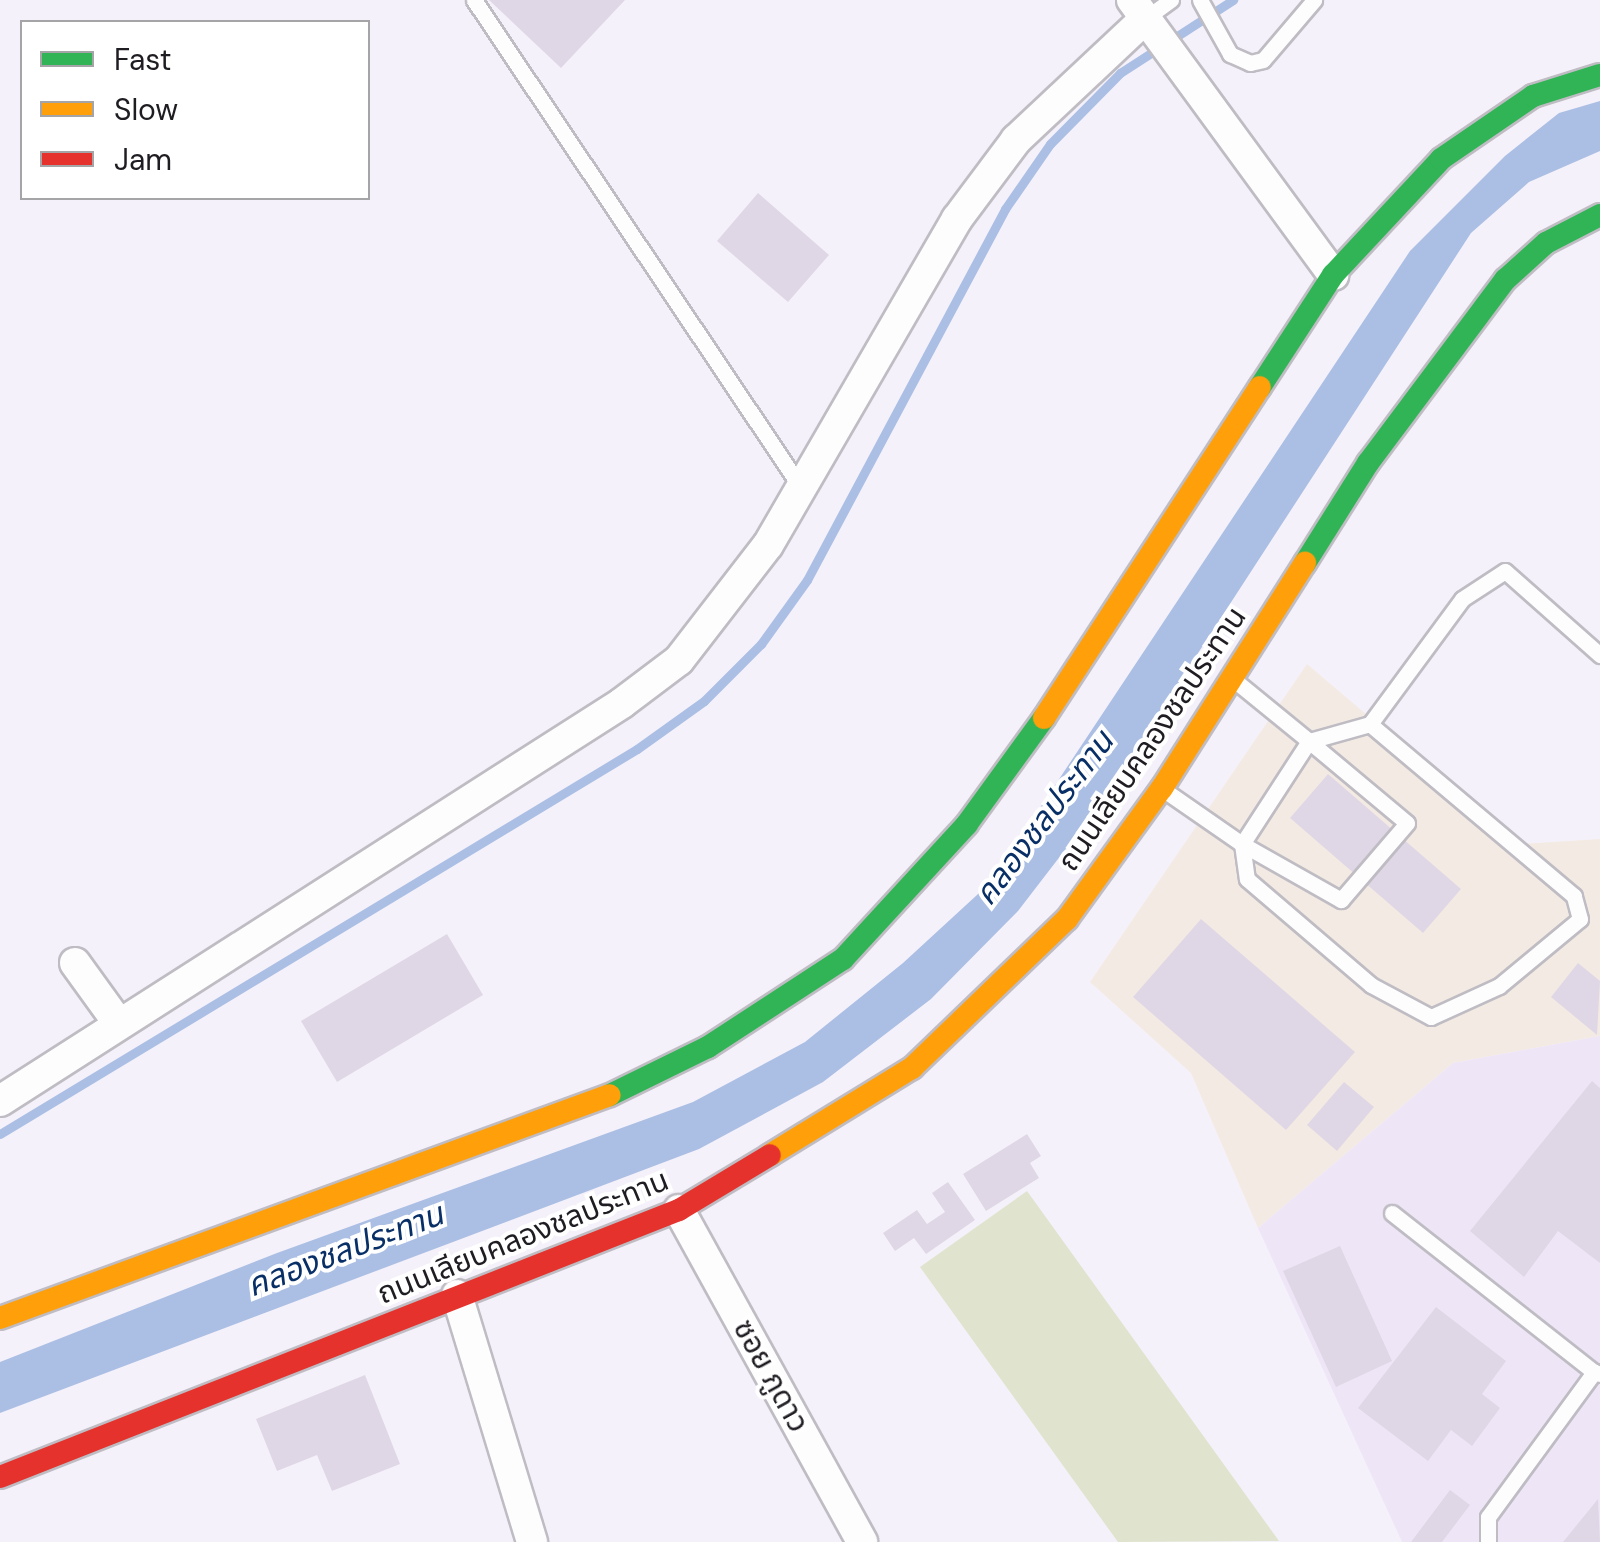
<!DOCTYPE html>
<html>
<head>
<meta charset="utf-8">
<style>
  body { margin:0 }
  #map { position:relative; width:1600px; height:1542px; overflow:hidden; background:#f5f1fa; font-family:"DM Sans","Noto Sans Thai",sans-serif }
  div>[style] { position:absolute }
  .commercial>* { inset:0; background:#f3ebe3 }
  .built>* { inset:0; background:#eee6f7 }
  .green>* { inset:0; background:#e0e4ce }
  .water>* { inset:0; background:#abbfe4 }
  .stream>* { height:9px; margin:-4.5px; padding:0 4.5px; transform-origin:4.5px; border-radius:4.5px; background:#abbfe4 }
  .building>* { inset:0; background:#dfd7e5 }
  .roads { filter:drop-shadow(2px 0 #bfbcc3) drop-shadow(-2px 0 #bfbcc3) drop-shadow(0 2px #bfbcc3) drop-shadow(0 -2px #bfbcc3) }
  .lane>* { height:15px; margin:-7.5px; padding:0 7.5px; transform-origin:7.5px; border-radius:7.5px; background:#fefdfe }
  .street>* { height:30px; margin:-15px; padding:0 15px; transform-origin:15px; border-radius:15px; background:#fefdfe }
  .fast>* { height:22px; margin:-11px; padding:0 11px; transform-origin:11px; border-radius:11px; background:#30b455 }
  .slow>* { height:22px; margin:-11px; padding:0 11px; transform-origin:11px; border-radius:11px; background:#ff9f0a }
  .jam>* { height:22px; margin:-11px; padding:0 11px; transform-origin:11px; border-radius:11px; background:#e5322d }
  span { translate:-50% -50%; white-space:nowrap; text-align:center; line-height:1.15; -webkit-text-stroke:8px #fff; paint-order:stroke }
  .street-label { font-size:30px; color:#1f1c22 }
  .water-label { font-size:32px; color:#092f67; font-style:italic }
  .legend { position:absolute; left:20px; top:20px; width:350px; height:180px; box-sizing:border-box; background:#fff; border:2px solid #a5a4a7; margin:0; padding:12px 18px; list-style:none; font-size:30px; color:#1f1c22 }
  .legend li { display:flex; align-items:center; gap:20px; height:50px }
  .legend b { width:50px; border:2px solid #a5a4a7 }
</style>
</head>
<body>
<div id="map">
  <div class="commercial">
    <div style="clip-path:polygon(1307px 664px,1519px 844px,1600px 839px,1600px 1036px,1453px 1063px,1258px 1228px,1191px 1073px,1090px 982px)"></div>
  </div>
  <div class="built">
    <div style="clip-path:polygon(1600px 1036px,1600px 1542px,1402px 1542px,1258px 1228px,1453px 1063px)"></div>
  </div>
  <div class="green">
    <div style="clip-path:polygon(1027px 1191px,1279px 1541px,1118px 1542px,920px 1267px)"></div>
  </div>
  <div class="water">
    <div style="clip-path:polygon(1600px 101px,1600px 151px,1529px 182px,1471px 233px,1098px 807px,1018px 911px,931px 999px,823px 1082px,699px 1149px,0 1413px,0 1362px,277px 1253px,693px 1102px,805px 1042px,903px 963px,990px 883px,1410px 251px,1505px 156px,1559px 113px)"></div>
  </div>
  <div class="stream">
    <div style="left:0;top:1134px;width:744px;rotate:-31.15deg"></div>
    <div style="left:637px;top:749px;width:82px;rotate:-35.6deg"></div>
    <div style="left:704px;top:701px;width:81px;rotate:-45deg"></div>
    <div style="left:761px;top:644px;width:79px;rotate:-54.3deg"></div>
    <div style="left:807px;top:580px;width:421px;rotate:-61.9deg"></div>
    <div style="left:1005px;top:209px;width:79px;rotate:-55.3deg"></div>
    <div style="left:1050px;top:144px;width:100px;rotate:-45.4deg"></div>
    <div style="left:1120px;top:73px;width:135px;rotate:-32.9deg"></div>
  </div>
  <div class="building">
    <div style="clip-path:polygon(489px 0,625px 0,561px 68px)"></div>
    <div style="clip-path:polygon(758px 193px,829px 255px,788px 302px,717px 241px)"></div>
    <div style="clip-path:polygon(1328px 774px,1461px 889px,1423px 933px,1290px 818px)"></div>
    <div style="clip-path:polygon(1201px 919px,1355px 1052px,1286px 1130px,1133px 997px)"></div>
    <div style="clip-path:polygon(447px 934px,483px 995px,337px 1082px,301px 1021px)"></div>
    <div style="clip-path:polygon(1578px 963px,1600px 981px,1597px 1035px,1551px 997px)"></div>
    <div style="clip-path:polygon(1592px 1081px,1600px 1088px,1600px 1263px,1558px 1231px,1524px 1277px,1470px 1231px)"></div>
    <div style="clip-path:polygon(1344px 1082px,1374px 1107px,1337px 1151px,1307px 1125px)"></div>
    <div style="clip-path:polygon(1027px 1134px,1041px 1156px,1030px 1163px,1039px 1178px,986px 1211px,963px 1174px)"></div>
    <div style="clip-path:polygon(948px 1182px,975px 1220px,926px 1254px,914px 1238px,895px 1251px,883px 1233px,917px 1210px,927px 1224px,945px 1212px,932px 1193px)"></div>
    <div style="clip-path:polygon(1340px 1246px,1392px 1361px,1336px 1387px,1283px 1271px)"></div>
    <div style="clip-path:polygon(1436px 1307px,1506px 1361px,1482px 1394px,1500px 1408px,1472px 1446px,1451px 1430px,1428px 1461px,1358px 1408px)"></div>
    <div style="clip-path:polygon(365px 1375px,400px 1464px,332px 1491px,317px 1455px,277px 1471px,256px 1419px)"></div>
    <div style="clip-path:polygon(1450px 1490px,1470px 1505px,1442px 1542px,1411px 1542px)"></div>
    <div style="clip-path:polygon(1598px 1499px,1600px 1542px,1563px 1542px)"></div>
  </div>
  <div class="roads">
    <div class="lane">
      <div style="left:474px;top:0;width:585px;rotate:56.15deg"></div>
      <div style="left:1200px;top:0;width:62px;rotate:60.9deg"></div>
      <div style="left:1230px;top:54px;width:22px;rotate:24deg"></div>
      <div style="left:1250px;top:63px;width:13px;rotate:-13deg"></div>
      <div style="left:1263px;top:60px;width:79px;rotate:-49.6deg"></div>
      <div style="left:1146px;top:18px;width:31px;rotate:-36deg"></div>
      <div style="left:1370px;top:724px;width:155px;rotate:-53.6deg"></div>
      <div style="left:1462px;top:599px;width:51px;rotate:-33.1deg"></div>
      <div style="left:1505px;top:571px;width:127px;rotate:41.5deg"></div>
      <div style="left:1164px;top:790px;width:95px;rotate:34.7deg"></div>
      <div style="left:1242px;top:844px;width:114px;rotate:29.5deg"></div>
      <div style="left:1341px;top:900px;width:101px;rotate:-49.4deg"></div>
      <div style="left:1407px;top:823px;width:128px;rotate:-140.1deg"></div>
      <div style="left:1309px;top:741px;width:123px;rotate:123deg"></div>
      <div style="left:1242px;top:844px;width:35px;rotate:82deg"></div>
      <div style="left:1247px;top:879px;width:163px;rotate:40.5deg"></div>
      <div style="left:1371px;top:985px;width:68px;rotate:28.1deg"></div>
      <div style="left:1431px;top:1017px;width:75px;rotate:-24.5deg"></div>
      <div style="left:1499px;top:986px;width:105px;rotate:-39.6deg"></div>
      <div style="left:1580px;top:919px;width:24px;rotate:-105deg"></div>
      <div style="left:1574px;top:896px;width:267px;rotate:-139.9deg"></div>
      <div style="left:1370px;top:724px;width:63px;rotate:164.4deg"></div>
      <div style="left:1309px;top:741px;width:92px;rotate:-140.8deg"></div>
      <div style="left:1392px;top:1213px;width:257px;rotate:38.2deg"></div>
      <div style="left:1488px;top:1542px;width:25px;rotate:-90deg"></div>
      <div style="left:1488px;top:1517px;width:180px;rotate:-53.8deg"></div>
      <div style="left:1594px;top:1372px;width:6px;rotate:18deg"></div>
    </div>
    <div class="street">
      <div style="left:1132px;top:0;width:341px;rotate:53.8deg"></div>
      <div style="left:75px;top:963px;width:75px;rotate:54.2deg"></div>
      <div style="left:0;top:1101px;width:738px;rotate:-32.61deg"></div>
      <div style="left:622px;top:703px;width:71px;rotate:-37deg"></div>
      <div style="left:679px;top:660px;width:145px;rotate:-52.3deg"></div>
      <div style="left:768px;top:545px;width:377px;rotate:-59.9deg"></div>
      <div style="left:957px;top:219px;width:99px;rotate:-53.2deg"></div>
      <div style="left:1016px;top:140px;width:178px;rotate:-43.2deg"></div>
      <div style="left:679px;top:1210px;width:379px;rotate:61.1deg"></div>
      <div style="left:457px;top:1295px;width:258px;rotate:73.1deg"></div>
    </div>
    <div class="fast">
      <div style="left:1260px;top:387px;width:134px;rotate:-56.9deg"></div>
      <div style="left:1333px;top:275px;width:158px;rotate:-47deg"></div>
      <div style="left:1441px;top:159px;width:112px;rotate:-34.4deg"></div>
      <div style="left:1533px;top:96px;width:70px;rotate:-17.4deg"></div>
      <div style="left:1305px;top:563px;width:118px;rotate:-57.8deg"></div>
      <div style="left:1368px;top:463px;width:229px;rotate:-53.2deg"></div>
      <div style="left:1505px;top:280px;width:55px;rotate:-42.1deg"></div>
      <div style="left:1546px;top:243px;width:61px;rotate:-27.4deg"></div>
      <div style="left:610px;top:1095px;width:109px;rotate:-26.1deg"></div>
      <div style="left:708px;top:1047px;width:161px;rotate:-33.1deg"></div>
      <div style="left:843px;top:959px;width:183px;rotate:-47.4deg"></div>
      <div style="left:967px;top:824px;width:131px;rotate:-54deg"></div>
    </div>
    <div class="slow">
      <div style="left:1044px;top:718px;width:395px;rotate:-56.9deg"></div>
      <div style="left:770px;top:1155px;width:167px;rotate:-31.5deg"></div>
      <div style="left:912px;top:1068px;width:215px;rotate:-43.9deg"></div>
      <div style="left:1067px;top:919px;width:162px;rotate:-54.1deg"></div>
      <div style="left:1162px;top:788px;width:267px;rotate:-57.6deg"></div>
      <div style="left:0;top:1318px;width:649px;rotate:-20.08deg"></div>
    </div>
    <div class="jam">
      <div style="left:0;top:1477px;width:730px;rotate:-21.47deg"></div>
      <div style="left:679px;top:1210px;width:106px;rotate:-31.1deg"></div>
    </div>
  </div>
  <div class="street-label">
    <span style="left:1152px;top:739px;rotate:-56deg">ถนนเลียบคลองชลประทาน</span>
    <span style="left:523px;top:1237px;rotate:-22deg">ถนนเลียบคลองชลประทาน</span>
    <span style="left:771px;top:1376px;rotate:61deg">ซอย ภูดาว</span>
  </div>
  <div class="water-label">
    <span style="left:1044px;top:818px;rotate:-53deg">คลองชลประทาน</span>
    <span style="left:345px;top:1250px;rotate:-21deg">คลองชลประทาน</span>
  </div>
  <ul class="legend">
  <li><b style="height:12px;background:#30b455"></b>Fast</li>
  <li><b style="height:12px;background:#ff9f0a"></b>Slow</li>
  <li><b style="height:12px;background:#e5322d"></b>Jam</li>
  </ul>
</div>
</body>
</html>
